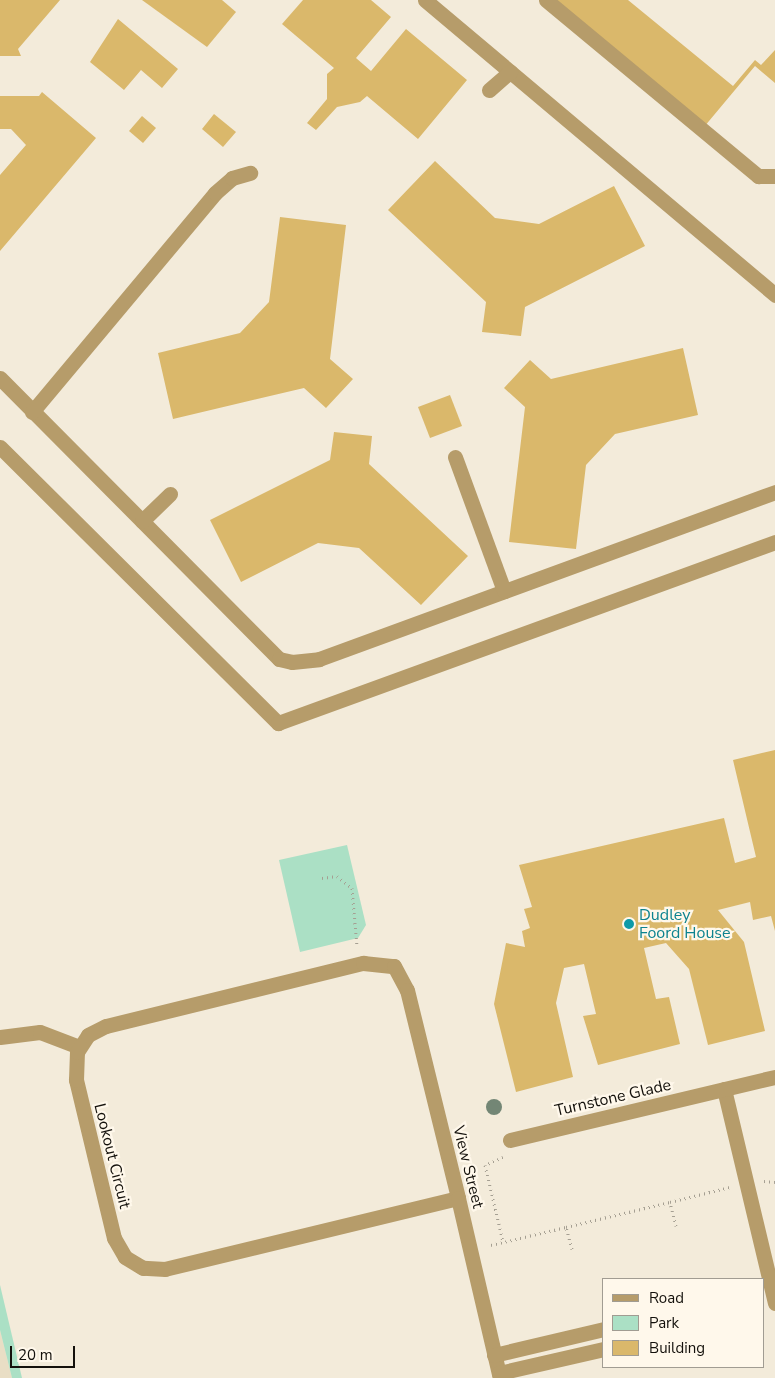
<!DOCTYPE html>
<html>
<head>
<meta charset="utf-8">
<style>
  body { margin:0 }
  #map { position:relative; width:775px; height:1378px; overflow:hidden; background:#f3ebda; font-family:"Nunito Sans",sans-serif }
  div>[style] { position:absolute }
  .built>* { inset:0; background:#e9dec5 }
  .green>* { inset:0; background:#abe0c5 }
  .building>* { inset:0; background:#dab86b }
  .path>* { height:3px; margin-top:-1.5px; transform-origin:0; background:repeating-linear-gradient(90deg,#a59f92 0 1px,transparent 0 5px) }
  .minor>* { height:15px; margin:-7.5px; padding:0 7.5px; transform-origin:7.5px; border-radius:7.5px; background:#b69c6a }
  .trees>* { width:16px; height:16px; margin:-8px; border-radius:50%; background:#738675 }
  .dots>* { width:14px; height:14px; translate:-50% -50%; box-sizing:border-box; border:2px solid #fff8eb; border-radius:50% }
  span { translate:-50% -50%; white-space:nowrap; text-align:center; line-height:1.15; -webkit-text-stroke:4.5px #fff8eb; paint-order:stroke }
  .culture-label { font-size:16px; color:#0d838f }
  .left { translate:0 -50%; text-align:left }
  .street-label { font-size:16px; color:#14110c }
  .legend { position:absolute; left:602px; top:1278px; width:162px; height:90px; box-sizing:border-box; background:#fff8eb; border:1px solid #a19c92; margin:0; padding:6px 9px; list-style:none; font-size:15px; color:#14110c }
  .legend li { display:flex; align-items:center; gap:10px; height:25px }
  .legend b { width:25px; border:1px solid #a19c92 }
  .scale { position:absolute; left:10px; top:1346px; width:65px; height:22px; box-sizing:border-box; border:2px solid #14110c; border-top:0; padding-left:6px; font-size:15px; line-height:18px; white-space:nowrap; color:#14110c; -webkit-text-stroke:4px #fff8eb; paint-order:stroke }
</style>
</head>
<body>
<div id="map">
  <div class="built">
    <div style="clip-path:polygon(0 1330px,12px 1378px,0 1378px)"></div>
  </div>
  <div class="green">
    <div style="clip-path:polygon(347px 845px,366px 925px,358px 938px,300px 952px,279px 860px)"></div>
    <div style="clip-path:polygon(0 1285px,22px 1378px,12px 1378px,0 1330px)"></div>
  </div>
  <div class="building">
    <div style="clip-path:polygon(0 0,60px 0,18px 49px,21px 56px,0 56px)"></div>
    <div style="clip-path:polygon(142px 0,222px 0,236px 12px,207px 47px)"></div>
    <div style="clip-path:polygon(303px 0,371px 0,391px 17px,356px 58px,371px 71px,406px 29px,467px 80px,418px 139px,367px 96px,360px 102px,337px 107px,316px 130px,307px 123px,327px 99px,327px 74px,334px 68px,282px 24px)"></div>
    <div style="clip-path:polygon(552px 0,628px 0,733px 86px,755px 60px,761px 65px,775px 50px,775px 83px,755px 66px,704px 127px)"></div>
    <div style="clip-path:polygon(118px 19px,178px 69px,162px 88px,141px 70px,124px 90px,90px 62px)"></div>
    <div style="clip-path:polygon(42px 92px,96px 138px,0 251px,0 175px,26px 145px,11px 129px,0 129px,0 96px,39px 96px)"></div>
    <div style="clip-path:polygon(214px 114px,236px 132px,223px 147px,202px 129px)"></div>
    <div style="clip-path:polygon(142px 116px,156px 128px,143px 143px,129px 131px)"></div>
    <div style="clip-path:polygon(435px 161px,495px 218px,539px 224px,614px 186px,645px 246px,525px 307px,521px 336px,482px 332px,486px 302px,388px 210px)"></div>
    <div style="clip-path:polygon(280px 217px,346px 225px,330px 359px,353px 379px,326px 408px,304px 388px,173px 419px,158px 353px,240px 333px,269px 302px)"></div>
    <div style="clip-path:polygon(683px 348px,698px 415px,615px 434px,586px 465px,576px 549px,509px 542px,525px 407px,504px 388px,530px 360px,551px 379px)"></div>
    <div style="clip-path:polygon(450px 395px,462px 426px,430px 438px,418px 407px)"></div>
    <div style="clip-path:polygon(334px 432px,372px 436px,369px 464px,468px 556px,421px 605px,359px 548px,318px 543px,241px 582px,210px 520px,330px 460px)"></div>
    <div style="clip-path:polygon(775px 750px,775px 931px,771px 916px,753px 920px,750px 902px,718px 910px,744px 942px,765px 1031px,708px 1045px,689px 969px,666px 943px,644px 948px,656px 999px,669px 997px,680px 1044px,598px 1065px,583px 1016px,596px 1014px,584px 964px,564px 968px,556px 1003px,573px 1077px,516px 1092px,494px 1004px,506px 943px,525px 947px,522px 931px,530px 928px,524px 909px,532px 907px,519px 865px,724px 818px,735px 863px,756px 857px,733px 760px)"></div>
  </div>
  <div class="path">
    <div style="left:322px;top:878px;width:15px;rotate:-8deg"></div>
    <div style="left:337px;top:876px;width:19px;rotate:39deg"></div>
    <div style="left:352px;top:888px;width:58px;rotate:85.1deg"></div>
    <div style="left:503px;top:1157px;width:20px;rotate:156deg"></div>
    <div style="left:485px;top:1165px;width:79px;rotate:76.8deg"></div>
    <div style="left:764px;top:1181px;width:11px;rotate:5deg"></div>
    <div style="left:676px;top:1226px;width:25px;rotate:-104deg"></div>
    <div style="left:670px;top:1202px;width:62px;rotate:-14deg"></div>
    <div style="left:491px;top:1245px;width:77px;rotate:-13.5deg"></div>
    <div style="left:572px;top:1249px;width:23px;rotate:-105deg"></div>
    <div style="left:566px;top:1227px;width:107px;rotate:-13.5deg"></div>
  </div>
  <div class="minor">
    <div style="left:425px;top:0;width:458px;rotate:40.1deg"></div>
    <div style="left:546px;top:0;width:276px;rotate:39.7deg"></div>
    <div style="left:758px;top:176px;width:17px"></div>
    <div style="left:489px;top:90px;width:28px;rotate:-41deg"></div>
    <div style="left:0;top:378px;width:396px;rotate:45.2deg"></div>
    <div style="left:279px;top:659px;width:13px;rotate:13deg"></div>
    <div style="left:292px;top:662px;width:27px;rotate:-6deg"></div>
    <div style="left:319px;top:659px;width:486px;rotate:-20.1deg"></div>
    <div style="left:32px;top:412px;width:285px;rotate:-50.1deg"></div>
    <div style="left:215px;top:193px;width:23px;rotate:-41deg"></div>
    <div style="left:232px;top:178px;width:19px;rotate:-16deg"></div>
    <div style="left:0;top:447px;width:392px;rotate:44.8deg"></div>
    <div style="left:278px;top:723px;width:529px;rotate:-20.01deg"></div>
    <div style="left:455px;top:457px;width:143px;rotate:69.9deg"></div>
    <div style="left:142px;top:521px;width:39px;rotate:-44deg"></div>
    <div style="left:0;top:1037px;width:40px;rotate:-7.1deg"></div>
    <div style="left:40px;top:1032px;width:42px;rotate:21deg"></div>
    <div style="left:724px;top:1089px;width:220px;rotate:76.6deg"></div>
    <div style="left:510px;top:1140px;width:272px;rotate:-13.4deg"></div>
    <div style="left:458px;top:1198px;width:301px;rotate:166.4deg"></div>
    <div style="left:165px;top:1269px;width:22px;rotate:-177deg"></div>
    <div style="left:143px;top:1268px;width:21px;rotate:-149deg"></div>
    <div style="left:125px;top:1257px;width:22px;rotate:-120deg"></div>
    <div style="left:114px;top:1238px;width:163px;rotate:-103.5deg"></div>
    <div style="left:76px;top:1080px;width:28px;rotate:-88deg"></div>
    <div style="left:77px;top:1052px;width:20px;rotate:-57deg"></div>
    <div style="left:88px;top:1035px;width:20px;rotate:-27deg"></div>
    <div style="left:106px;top:1026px;width:265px;rotate:-13.8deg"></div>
    <div style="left:363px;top:963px;width:31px;rotate:6deg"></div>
    <div style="left:394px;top:966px;width:27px;rotate:62deg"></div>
    <div style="left:407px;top:990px;width:214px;rotate:76.2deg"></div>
    <div style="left:458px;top:1198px;width:185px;rotate:76.9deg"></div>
    <div style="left:494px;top:1355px;width:113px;rotate:-13.3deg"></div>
    <div style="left:499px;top:1373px;width:108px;rotate:-12.9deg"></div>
  </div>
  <div class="trees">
    <div style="left:494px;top:1107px"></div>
  </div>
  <div class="dots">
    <div style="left:629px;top:924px;background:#0f9aa8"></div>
  </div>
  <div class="culture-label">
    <span class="left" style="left:639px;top:924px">Dudley<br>Foord House</span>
  </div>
  <div class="street-label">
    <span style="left:613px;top:1098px;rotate:-13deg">Turnstone Glade</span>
    <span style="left:112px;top:1156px;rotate:76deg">Lookout Circuit</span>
    <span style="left:468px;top:1167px;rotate:76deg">View Street</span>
  </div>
  <ul class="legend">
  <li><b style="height:6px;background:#b69c6a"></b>Road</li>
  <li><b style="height:14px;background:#abe0c5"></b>Park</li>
  <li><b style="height:14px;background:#dab86b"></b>Building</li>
  </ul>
  <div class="scale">20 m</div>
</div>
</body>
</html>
